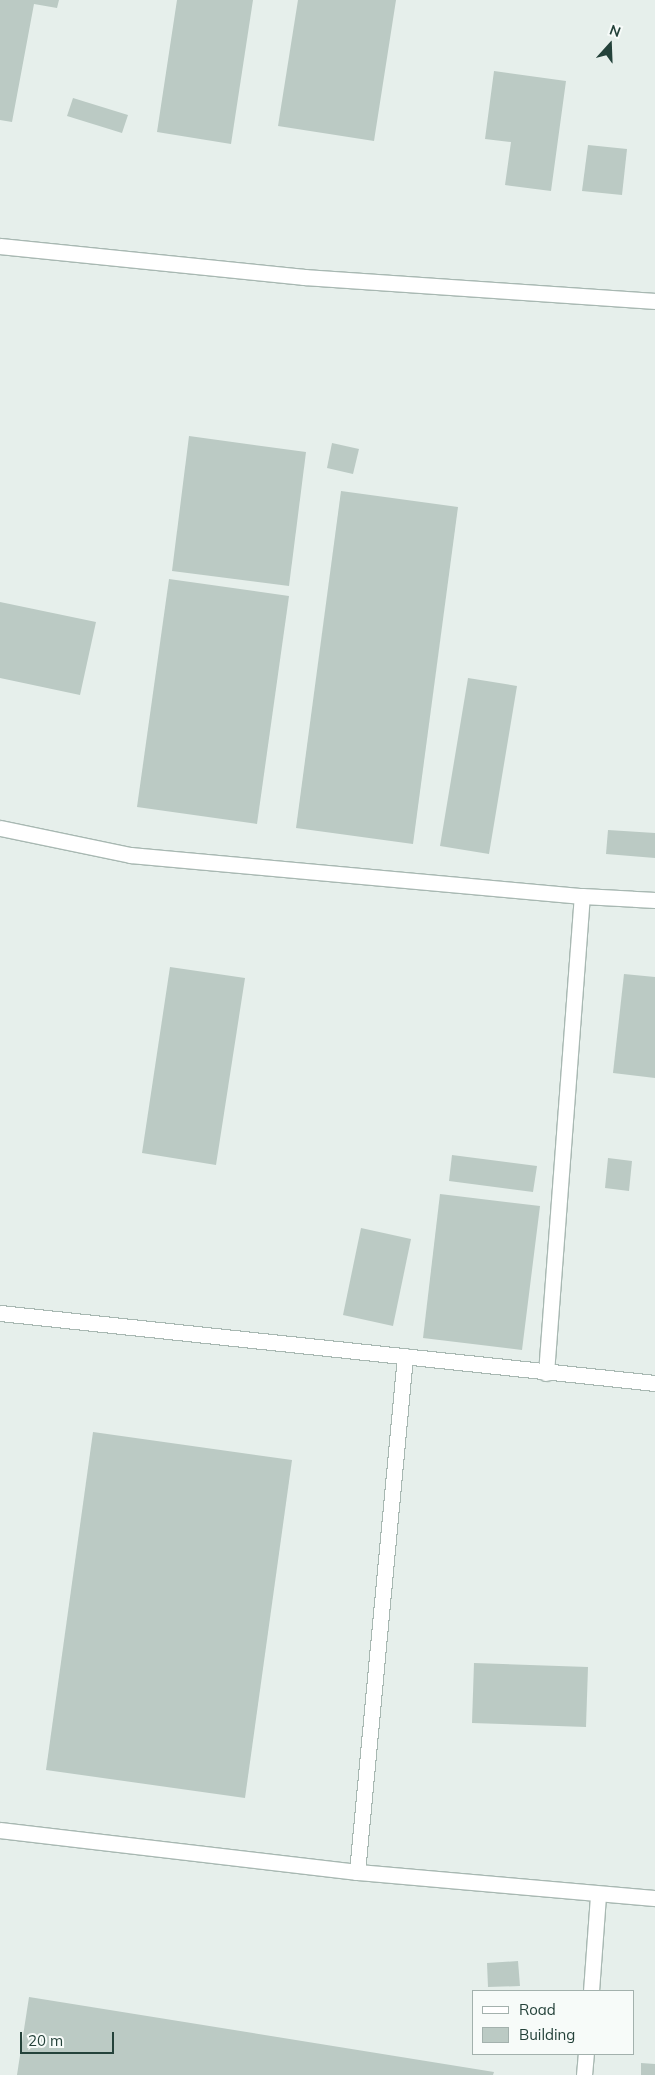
<!DOCTYPE html>
<html>
<head>
<meta charset="utf-8">
<style>
  body { margin:0 }
  #map { position:relative; width:655px; height:2075px; overflow:hidden; background:#e6efeb; font-family:Mulish,sans-serif }
  div>[style] { position:absolute }
  .building>* { inset:0; background:#bbcac4 }
  .roads { filter:drop-shadow(1px 0 #a8b8b2) drop-shadow(-1px 0 #a8b8b2) drop-shadow(0 1px #a8b8b2) drop-shadow(0 -1px #a8b8b2) }
  .lane>* { height:15px; margin:-7.5px; padding:0 7.5px; transform-origin:7.5px; border-radius:7.5px; background:#fff }
  .street>* { height:15px; margin:-7.5px; padding:0 7.5px; transform-origin:7.5px; border-radius:7.5px; background:#fff }
  span { translate:-50% -50%; white-space:nowrap; text-align:center; line-height:1.15; -webkit-text-stroke:4px #f7fbf9; paint-order:stroke }
  .legend { position:absolute; left:472px; top:1990px; width:162px; height:65px; box-sizing:border-box; background:#f7fbf9; border:1px solid #a3b1ad; margin:0; padding:6px 9px; list-style:none; font-size:15px; color:#24423a }
  .legend li { display:flex; align-items:center; gap:10px; height:25px }
  .legend b { width:25px; border:1px solid #a3b1ad }
  .north { position:absolute; left:585px; top:20px; width:50px; height:50px; -webkit-text-stroke:4px #f7fbf9; paint-order:stroke; rotate:20deg; font-size:14px; font-weight:700; line-height:20px; text-align:center; color:#24423a }
  .north::after { content:''; display:block; margin:auto; width:18px; height:22px; background:#24423a; clip-path:polygon(50% 0,100% 100%,50% 72%,0 100%) }
  .scale { position:absolute; left:20px; top:2032px; width:94px; height:22px; box-sizing:border-box; border:2px solid #24423a; border-top:0; padding-left:6px; font-size:15px; line-height:18px; white-space:nowrap; color:#24423a; -webkit-text-stroke:4px #f7fbf9; paint-order:stroke }
</style>
</head>
<body>
<div id="map">
  <div class="building">
    <div style="clip-path:polygon(0 0,59px 0,57px 8px,34px 4px,12px 122px,0 120px)"></div>
    <div style="clip-path:polygon(177px 0,253px 0,231px 144px,157px 132px)"></div>
    <div style="clip-path:polygon(298px 0,396px 0,374px 141px,278px 126px)"></div>
    <div style="clip-path:polygon(494px 71px,566px 81px,551px 191px,505px 185px,511px 142px,485px 139px)"></div>
    <div style="clip-path:polygon(73px 98px,128px 115px,122px 133px,67px 116px)"></div>
    <div style="clip-path:polygon(588px 145px,627px 149px,622px 195px,582px 191px)"></div>
    <div style="clip-path:polygon(189px 436px,306px 452px,289px 586px,172px 571px)"></div>
    <div style="clip-path:polygon(332px 443px,359px 449px,353px 474px,327px 468px)"></div>
    <div style="clip-path:polygon(341px 491px,458px 507px,413px 844px,296px 828px)"></div>
    <div style="clip-path:polygon(169px 579px,289px 596px,257px 824px,137px 807px)"></div>
    <div style="clip-path:polygon(0 602px,96px 622px,80px 695px,0 678px)"></div>
    <div style="clip-path:polygon(468px 678px,517px 686px,489px 854px,440px 846px)"></div>
    <div style="clip-path:polygon(608px 830px,655px 833px,655px 858px,606px 854px)"></div>
    <div style="clip-path:polygon(170px 967px,245px 978px,216px 1165px,142px 1153px)"></div>
    <div style="clip-path:polygon(624px 974px,655px 977px,655px 1078px,613px 1073px)"></div>
    <div style="clip-path:polygon(452px 1155px,537px 1166px,533px 1192px,449px 1181px)"></div>
    <div style="clip-path:polygon(608px 1158px,632px 1161px,629px 1191px,605px 1188px)"></div>
    <div style="clip-path:polygon(440px 1194px,540px 1206px,522px 1350px,423px 1338px)"></div>
    <div style="clip-path:polygon(361px 1228px,411px 1239px,393px 1326px,343px 1315px)"></div>
    <div style="clip-path:polygon(93px 1432px,292px 1460px,245px 1798px,46px 1770px)"></div>
    <div style="clip-path:polygon(474px 1663px,588px 1667px,586px 1727px,472px 1723px)"></div>
    <div style="clip-path:polygon(518px 1961px,520px 1986px,488px 1987px,487px 1963px)"></div>
    <div style="clip-path:polygon(29px 1997px,494px 2072px,493px 2075px,17px 2075px)"></div>
    <div style="clip-path:polygon(641px 2063px,655px 2064px,655px 2075px,641px 2075px)"></div>
  </div>
  <div class="roads">
    <div class="lane">
      <div style="left:0;top:828px;width:133px;rotate:11.7deg"></div>
      <div style="left:130px;top:855px;width:454px;rotate:5.2deg"></div>
      <div style="left:582px;top:896px;width:73px;rotate:3.1deg"></div>
      <div style="left:0;top:1313px;width:659px;rotate:6.1deg"></div>
      <div style="left:546px;top:1373px;width:478px;rotate:-85.7deg"></div>
      <div style="left:0;top:1830px;width:359px;rotate:6.7deg"></div>
      <div style="left:357px;top:1872px;width:299px;rotate:5deg"></div>
      <div style="left:357px;top:1872px;width:518px;rotate:-84.69deg"></div>
      <div style="left:591px;top:1991px;width:96px;rotate:-85.8deg"></div>
      <div style="left:584px;top:2075px;width:21px;rotate:-85deg"></div>
    </div>
    <div class="street">
      <div style="left:0;top:246px;width:306px;rotate:5.8deg"></div>
      <div style="left:304px;top:277px;width:352px;rotate:3.9deg"></div>
    </div>
  </div>
  <ul class="legend">
  <li><b style="height:6px;background:#fff"></b>Road</li>
  <li><b style="height:14px;background:#bbcac4"></b>Building</li>
  </ul>
  <div class="north">N</div>
  <div class="scale">20 m</div>
</div>
</body>
</html>
